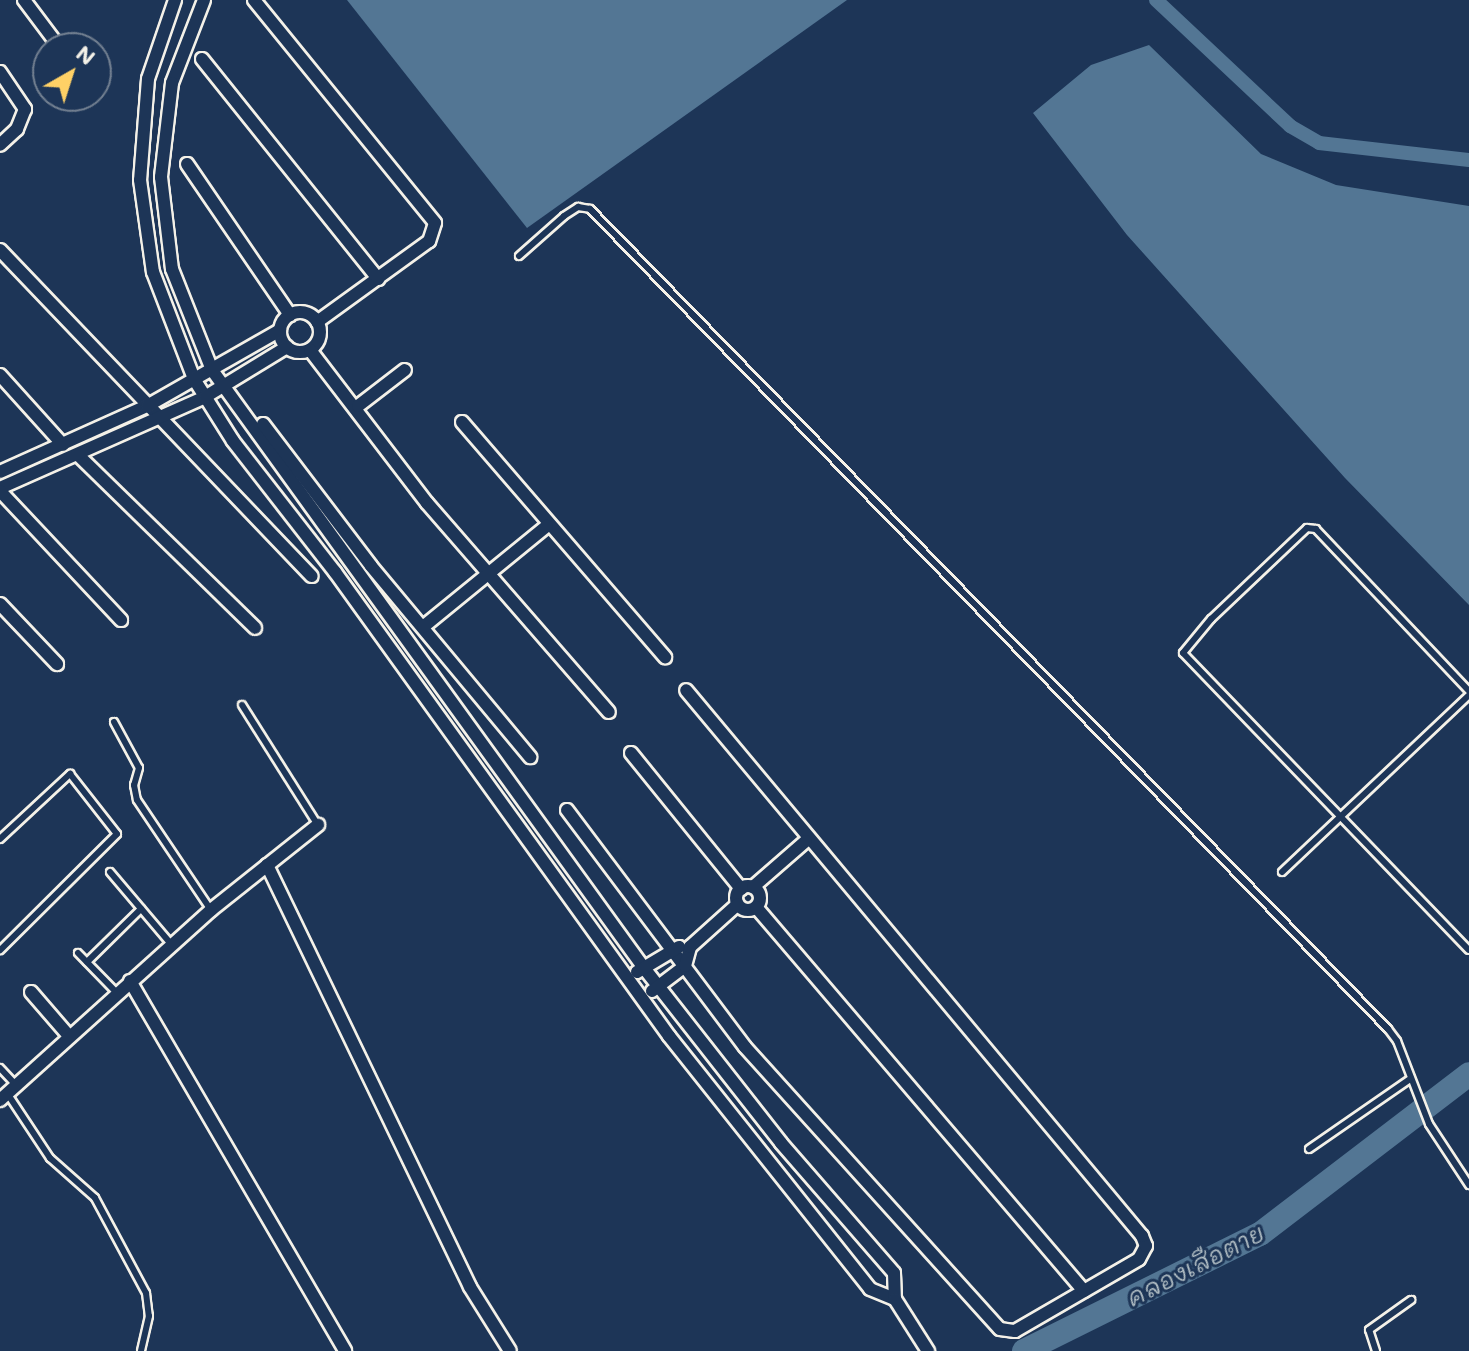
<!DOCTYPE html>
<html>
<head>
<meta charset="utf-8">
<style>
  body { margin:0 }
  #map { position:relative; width:1469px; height:1351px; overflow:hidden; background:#1d3557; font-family:Mali,"Playpen Sans Thai",sans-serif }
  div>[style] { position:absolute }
  .water>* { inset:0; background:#537694 }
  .canal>* { height:14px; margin:-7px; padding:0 7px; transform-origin:7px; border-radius:7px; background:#537694 }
  .river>* { height:24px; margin:-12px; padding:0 12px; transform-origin:12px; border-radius:12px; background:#537694 }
  .roads { filter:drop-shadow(2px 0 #f4f1e8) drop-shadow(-2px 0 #f4f1e8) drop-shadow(0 2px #f4f1e8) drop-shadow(0 -2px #f4f1e8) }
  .service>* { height:6px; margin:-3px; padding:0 3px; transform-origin:3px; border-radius:3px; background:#1d3557 }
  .minor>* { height:12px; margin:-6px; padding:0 6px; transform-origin:6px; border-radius:6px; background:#1d3557 }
  .minor>.ring { margin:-6px; padding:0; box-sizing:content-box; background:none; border:12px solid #1d3557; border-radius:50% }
  span { translate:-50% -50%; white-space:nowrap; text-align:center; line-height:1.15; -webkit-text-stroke:6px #1d3557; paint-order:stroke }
  .water-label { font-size:24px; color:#b4c0c6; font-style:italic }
  .north { position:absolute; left:32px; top:32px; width:80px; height:80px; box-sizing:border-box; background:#1d3557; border:2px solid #738091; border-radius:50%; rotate:39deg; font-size:22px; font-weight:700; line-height:32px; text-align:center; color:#f4f1e8 }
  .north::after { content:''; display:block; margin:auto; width:28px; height:36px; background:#ffd166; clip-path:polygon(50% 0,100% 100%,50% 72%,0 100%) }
</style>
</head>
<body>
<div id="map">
  <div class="water">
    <div style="clip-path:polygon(347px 0,847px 0,527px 228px)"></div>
    <div style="clip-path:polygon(1149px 45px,1261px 154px,1336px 185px,1469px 206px,1469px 605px,1345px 478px,1127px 235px,1033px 113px,1091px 65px)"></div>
  </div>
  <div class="canal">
    <div style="left:1156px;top:0;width:184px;rotate:43.2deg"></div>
    <div style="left:1290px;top:126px;width:34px;rotate:30deg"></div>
    <div style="left:1319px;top:143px;width:151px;rotate:6.5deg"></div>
  </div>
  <div class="river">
    <div style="left:1024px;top:1351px;width:263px;rotate:-26.4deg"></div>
    <div style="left:1260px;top:1234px;width:263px;rotate:-37.4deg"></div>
  </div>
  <div class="roads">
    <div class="service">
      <div style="left:519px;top:256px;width:60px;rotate:-41.6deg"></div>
      <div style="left:564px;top:216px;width:17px;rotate:-33deg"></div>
      <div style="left:578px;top:207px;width:12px;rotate:9deg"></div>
      <div style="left:590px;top:209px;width:1144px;rotate:45.78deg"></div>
      <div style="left:1388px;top:1029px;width:15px;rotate:53deg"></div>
      <div style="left:1397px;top:1041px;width:89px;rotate:68.9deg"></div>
      <div style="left:1429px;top:1124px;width:73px;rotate:56.7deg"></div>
      <div style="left:1469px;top:691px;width:223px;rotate:-133.4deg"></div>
      <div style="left:1316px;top:529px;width:9px;rotate:-174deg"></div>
      <div style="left:1307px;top:528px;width:132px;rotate:136.5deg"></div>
      <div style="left:1211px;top:619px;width:44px;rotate:129.5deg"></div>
      <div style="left:1183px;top:653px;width:412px;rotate:46.1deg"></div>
      <div style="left:242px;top:705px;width:142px;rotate:57.7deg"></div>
      <div style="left:114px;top:722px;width:52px;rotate:61.5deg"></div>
      <div style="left:139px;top:768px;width:18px;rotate:106deg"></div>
      <div style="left:134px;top:785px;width:15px;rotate:79deg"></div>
      <div style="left:137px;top:800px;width:133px;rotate:56.1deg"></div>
      <div style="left:0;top:839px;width:96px;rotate:-42.9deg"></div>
      <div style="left:70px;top:774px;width:76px;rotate:51.9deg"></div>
      <div style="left:117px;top:834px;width:165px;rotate:135.2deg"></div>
      <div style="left:110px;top:872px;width:96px;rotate:49.7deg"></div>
      <div style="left:1282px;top:872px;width:257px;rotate:-43.4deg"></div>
      <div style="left:78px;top:953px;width:56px;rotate:45.7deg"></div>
      <div style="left:87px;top:962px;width:76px;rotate:-44.5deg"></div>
      <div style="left:0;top:1068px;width:23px;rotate:47deg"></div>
      <div style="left:7px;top:1093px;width:78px;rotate:56.5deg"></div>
      <div style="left:50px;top:1158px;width:60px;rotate:41.6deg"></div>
      <div style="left:95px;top:1198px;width:108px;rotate:61.8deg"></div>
      <div style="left:146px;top:1293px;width:23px;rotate:83deg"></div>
      <div style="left:149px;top:1316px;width:36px;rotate:103deg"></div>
      <div style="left:1309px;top:1149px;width:123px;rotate:-34.7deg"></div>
      <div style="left:1376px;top:1351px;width:22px;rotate:-108deg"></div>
      <div style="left:1369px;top:1330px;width:52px;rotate:-35.5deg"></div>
    </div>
    <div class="minor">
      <div style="left:24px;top:0;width:60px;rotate:53.1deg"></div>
      <div style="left:175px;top:0;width:83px;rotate:108.9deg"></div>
      <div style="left:148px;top:79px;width:101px;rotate:94.5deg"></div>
      <div style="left:140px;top:180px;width:93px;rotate:82deg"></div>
      <div style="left:153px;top:272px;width:115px;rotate:69deg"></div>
      <div style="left:194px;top:379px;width:73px;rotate:57.8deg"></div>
      <div style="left:233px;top:441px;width:166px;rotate:52.1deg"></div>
      <div style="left:335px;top:572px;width:572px;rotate:54.25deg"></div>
      <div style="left:669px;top:1036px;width:323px;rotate:51.5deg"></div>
      <div style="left:870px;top:1289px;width:27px;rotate:22deg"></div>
      <div style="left:204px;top:0;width:89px;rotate:111.1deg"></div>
      <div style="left:172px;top:83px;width:95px;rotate:96.7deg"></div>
      <div style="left:161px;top:177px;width:93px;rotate:83.2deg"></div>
      <div style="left:172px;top:269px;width:109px;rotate:68.4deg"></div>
      <div style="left:212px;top:370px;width:738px;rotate:54.16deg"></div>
      <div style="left:644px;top:968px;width:222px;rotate:51.9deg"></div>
      <div style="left:781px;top:1143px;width:172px;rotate:49deg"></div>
      <div style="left:894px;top:1273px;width:26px;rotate:88deg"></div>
      <div style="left:895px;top:1299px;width:62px;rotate:57.6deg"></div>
      <div style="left:254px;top:0;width:287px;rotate:50.9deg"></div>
      <div style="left:435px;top:223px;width:19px;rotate:108deg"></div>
      <div style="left:429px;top:241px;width:138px;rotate:144.1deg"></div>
      <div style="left:202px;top:59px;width:282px;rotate:51.3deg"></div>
      <div style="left:0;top:72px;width:45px;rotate:56deg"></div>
      <div style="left:25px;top:109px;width:22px;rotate:112deg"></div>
      <div style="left:17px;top:129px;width:23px;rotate:137deg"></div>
      <div style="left:187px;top:164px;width:183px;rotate:55.7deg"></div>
      <div style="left:0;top:250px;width:451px;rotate:46.3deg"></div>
      <div class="ring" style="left:280px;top:312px;width:28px;height:28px"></div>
      <div style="left:310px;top:350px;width:193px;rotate:52.6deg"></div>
      <div style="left:427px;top:503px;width:277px;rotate:49deg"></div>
      <div style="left:0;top:375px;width:94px;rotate:48deg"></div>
      <div style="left:358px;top:406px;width:59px;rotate:-37.5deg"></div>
      <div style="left:462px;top:422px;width:311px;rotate:49.2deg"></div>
      <div style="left:263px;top:424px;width:178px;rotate:52.7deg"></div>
      <div style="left:371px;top:566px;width:249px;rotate:50.2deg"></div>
      <div style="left:79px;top:456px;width:246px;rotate:44.3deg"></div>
      <div style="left:0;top:472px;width:161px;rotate:-24.2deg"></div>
      <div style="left:147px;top:406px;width:153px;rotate:-29.7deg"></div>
      <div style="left:0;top:488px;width:224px;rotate:-23.9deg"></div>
      <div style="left:205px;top:397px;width:96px;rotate:-31.4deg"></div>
      <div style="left:0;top:491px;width:177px;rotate:46.8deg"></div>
      <div style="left:0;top:604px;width:83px;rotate:46.5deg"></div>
      <div style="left:423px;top:627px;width:160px;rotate:-39.2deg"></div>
      <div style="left:631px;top:753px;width:175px;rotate:51deg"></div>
      <div style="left:567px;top:810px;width:296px;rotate:53.1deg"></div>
      <div style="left:745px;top:1047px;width:380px;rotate:47.9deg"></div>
      <div style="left:1000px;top:1329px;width:15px;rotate:8deg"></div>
      <div style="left:1015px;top:1331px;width:143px;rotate:-30.1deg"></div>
      <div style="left:1139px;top:1259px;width:15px;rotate:-62deg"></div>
      <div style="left:1146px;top:1246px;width:11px;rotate:-112deg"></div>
      <div style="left:1142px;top:1236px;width:711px;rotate:-129.87deg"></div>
      <div style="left:267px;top:865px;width:468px;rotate:64.3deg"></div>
      <div style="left:470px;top:1287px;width:75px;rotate:58deg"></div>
      <div class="ring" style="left:736px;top:886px;width:12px;height:12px"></div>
      <div style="left:753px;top:887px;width:70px;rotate:-41deg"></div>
      <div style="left:756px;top:907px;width:505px;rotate:49.5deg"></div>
      <div style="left:637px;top:972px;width:49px;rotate:-30.8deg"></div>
      <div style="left:130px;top:981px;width:428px;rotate:59.8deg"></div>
      <div style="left:652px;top:991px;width:41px;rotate:-37.1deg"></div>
      <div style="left:685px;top:966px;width:20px;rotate:-75deg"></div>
      <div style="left:690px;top:947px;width:64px;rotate:-41.9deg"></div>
      <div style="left:31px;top:992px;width:58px;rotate:49.2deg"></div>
      <div style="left:0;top:1100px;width:284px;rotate:-42deg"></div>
      <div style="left:211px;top:910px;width:137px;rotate:-38.5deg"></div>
    </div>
  </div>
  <div class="water-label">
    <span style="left:1195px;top:1265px;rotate:-27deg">คลองเสือตาย</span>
  </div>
  <div class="north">N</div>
</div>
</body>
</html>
